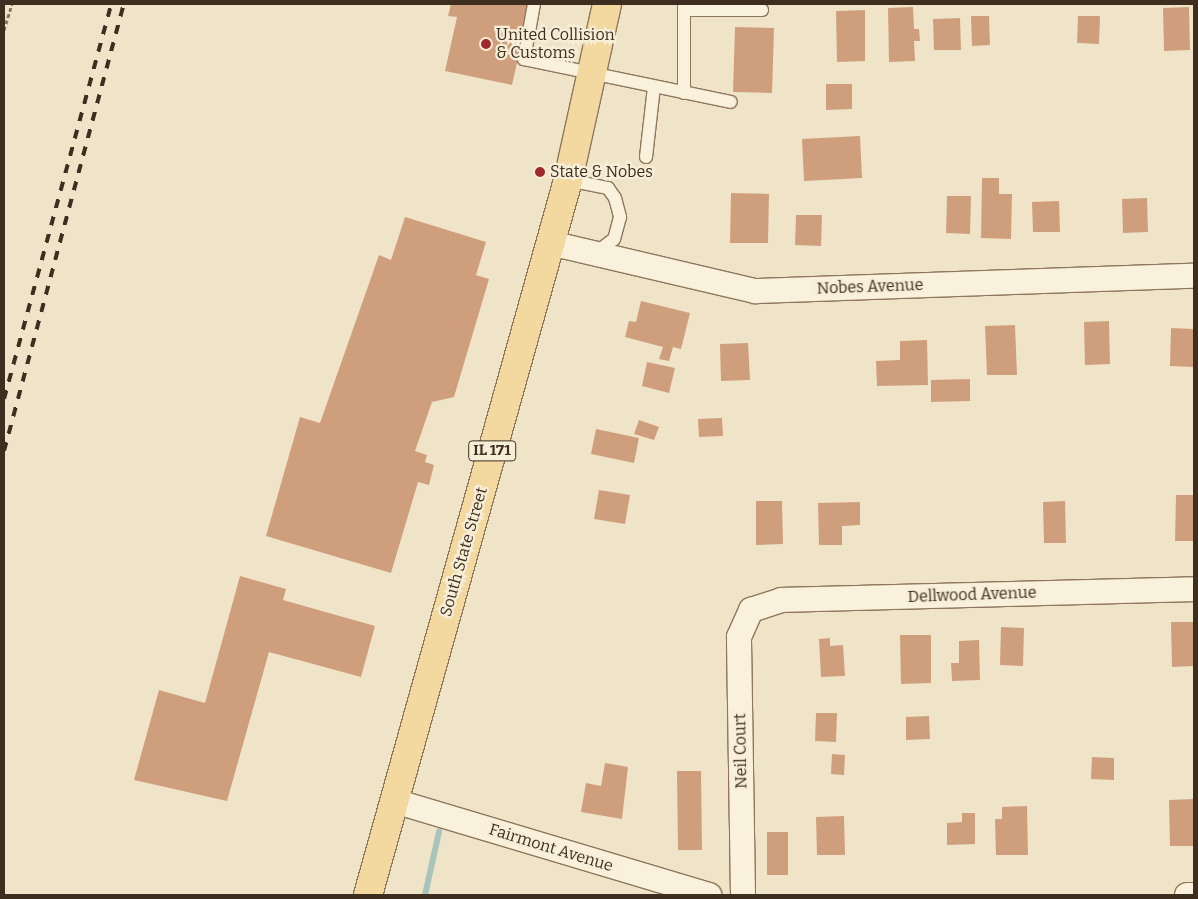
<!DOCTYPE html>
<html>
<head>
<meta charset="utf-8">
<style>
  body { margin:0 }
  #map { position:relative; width:1198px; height:899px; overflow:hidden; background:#f0e4c8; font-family:Bitter,serif }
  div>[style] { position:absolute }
  .stream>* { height:6px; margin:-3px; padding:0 3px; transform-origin:3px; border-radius:3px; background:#a9c4bc }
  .building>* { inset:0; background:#cf9f7d }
  .path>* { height:3px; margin-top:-1.5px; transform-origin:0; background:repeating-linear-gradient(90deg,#8d765c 0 4px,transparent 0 6.5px) }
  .roads { filter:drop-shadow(1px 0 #8d765c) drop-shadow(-1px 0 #8d765c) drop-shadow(0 1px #8d765c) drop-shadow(0 -1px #8d765c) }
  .service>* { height:12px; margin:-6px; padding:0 6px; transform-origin:6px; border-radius:6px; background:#faf1dc }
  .minor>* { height:24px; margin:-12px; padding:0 12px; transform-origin:12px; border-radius:12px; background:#faf1dc }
  .primary>* { height:28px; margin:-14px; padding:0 14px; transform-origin:14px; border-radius:14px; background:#f3d9a0 }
  .rail>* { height:4px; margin-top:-2px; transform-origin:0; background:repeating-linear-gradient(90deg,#3d2e20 0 9px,transparent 0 18px) }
  .dots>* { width:14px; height:14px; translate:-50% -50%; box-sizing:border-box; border:2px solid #f7eed8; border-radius:50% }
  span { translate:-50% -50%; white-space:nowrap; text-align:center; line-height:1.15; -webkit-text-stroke:4.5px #f7eed8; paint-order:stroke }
  .shield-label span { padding:1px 4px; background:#f7eed8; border:1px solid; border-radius:4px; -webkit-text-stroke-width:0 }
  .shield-label { font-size:15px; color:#3d2e20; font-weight:700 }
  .poi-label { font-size:16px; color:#3d2e20 }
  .left { translate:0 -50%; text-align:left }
  .street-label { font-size:16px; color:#3d2e20 }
  .frame { position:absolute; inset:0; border:5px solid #3d2e20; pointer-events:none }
</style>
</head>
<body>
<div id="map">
  <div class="stream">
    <div style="left:425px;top:895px;width:65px;rotate:-77.5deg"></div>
  </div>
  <div class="building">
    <div style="clip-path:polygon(451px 4px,530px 5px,512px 85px,445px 71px,457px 17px,448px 16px)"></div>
    <div style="clip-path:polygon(913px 7px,914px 29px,919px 29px,920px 41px,914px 41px,915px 61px,889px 62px,888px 8px)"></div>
    <div style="clip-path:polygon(1189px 7px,1190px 50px,1164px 51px,1163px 8px)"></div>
    <div style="clip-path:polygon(865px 10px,865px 61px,837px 62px,836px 11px)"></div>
    <div style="clip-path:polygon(971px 16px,989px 16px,990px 45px,972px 46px)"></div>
    <div style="clip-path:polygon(1078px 16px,1100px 16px,1099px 44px,1077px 43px)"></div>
    <div style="clip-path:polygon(960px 18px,961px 50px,934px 50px,933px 19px)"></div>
    <div style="clip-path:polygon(735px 27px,774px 28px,772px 93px,733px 92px)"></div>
    <div style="clip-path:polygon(826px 84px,852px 84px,852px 109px,826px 110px)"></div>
    <div style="clip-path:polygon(860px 136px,862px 178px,804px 181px,802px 139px)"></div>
    <div style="clip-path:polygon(982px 178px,999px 178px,999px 194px,1012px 194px,1011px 239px,981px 238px)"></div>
    <div style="clip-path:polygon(731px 193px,769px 194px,768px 243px,730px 243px)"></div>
    <div style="clip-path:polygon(947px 196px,971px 196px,970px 234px,946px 233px)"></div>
    <div style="clip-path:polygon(1147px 198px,1148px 232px,1123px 233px,1122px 199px)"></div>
    <div style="clip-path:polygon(1059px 201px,1060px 232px,1033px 232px,1032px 202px)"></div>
    <div style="clip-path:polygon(796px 215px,822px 215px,821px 246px,795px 245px)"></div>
    <div style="clip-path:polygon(405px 217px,486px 242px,476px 275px,489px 279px,454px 397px,432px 402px,415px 451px,427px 455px,425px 462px,434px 465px,429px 485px,418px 482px,391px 573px,266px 536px,300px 417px,320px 423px,379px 255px,391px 260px)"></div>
    <div style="clip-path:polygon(641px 301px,690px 313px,681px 349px,673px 347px,669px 361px,659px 359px,663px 347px,625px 337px,629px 321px,636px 322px)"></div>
    <div style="clip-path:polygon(1109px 321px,1110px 364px,1085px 365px,1084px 322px)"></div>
    <div style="clip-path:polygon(1015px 325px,1017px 375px,987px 375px,985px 326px)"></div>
    <div style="clip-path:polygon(1171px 328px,1194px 329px,1194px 367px,1170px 366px)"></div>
    <div style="clip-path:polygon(927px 340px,928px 385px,877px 386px,876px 361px,900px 360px,900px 341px)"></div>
    <div style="clip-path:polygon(748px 343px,750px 380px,721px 381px,720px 344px)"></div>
    <div style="clip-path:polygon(647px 362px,675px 368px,669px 393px,642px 386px)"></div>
    <div style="clip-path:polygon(970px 379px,970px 401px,931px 402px,931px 380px)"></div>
    <div style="clip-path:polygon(722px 418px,723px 436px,699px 437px,698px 419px)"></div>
    <div style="clip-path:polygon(639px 420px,659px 427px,654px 440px,634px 434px)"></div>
    <div style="clip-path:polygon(596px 429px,639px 438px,634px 463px,591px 454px)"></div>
    <div style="clip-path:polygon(599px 490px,630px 495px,625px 524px,594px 519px)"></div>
    <div style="clip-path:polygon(1176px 495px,1194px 495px,1194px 541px,1175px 541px)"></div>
    <div style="clip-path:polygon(756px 501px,782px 501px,783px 544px,756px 545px)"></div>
    <div style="clip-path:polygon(1065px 501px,1066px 543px,1044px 543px,1043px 502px)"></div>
    <div style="clip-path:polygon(860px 502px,860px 525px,842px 526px,842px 545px,819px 545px,818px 503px)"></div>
    <div style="clip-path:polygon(240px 576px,286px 589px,283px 600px,375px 626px,361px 677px,269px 652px,227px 801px,134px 780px,159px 690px,205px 703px)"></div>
    <div style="clip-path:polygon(1171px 622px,1194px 622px,1194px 666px,1172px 667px)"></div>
    <div style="clip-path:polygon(1001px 627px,1024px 628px,1023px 666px,1000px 665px)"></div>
    <div style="clip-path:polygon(900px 635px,931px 635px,931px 683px,901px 684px)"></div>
    <div style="clip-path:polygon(830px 638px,830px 646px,843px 645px,845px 676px,821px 677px,819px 639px)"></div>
    <div style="clip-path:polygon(979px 640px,980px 680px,952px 681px,951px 663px,959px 663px,959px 641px)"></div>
    <div style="clip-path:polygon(816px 713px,837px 713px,836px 742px,815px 741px)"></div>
    <div style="clip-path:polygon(929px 716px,930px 739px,906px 740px,906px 717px)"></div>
    <div style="clip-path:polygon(832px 754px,845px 755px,844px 775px,831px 774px)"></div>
    <div style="clip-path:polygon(1092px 757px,1114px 758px,1114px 780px,1091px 779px)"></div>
    <div style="clip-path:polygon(605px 763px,628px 767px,622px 819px,581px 812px,586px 783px,601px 786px)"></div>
    <div style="clip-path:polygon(677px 771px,701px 771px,702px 850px,678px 850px)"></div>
    <div style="clip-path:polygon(1194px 799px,1194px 846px,1170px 846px,1169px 800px)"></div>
    <div style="clip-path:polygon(1027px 806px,1028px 855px,996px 855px,995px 819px,1002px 819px,1002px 807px)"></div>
    <div style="clip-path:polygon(962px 813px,975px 813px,975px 844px,947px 845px,947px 823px,962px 822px)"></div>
    <div style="clip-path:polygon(844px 816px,845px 855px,817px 855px,816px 817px)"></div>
    <div style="clip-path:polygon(767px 832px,788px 832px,788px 875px,767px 875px)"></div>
  </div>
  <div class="path">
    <div style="left:4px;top:30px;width:27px;rotate:-73deg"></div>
  </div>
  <div class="roads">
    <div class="service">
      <div style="left:534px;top:4px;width:56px;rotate:100.3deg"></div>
      <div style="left:524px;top:59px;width:211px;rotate:11.7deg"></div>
      <div style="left:684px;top:10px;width:78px"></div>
      <div style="left:684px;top:93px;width:89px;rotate:-90deg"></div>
      <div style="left:646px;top:157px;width:70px;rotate:-83.5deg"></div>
      <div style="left:568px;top:180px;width:41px;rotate:11.3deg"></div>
      <div style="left:608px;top:188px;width:12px;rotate:55deg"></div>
      <div style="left:615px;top:198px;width:20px;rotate:75deg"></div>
      <div style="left:620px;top:217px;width:23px;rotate:105deg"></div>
      <div style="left:614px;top:239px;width:21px;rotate:143deg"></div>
    </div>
    <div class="minor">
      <div style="left:550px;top:243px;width:211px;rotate:13.2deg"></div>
      <div style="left:755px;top:291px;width:439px;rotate:-2deg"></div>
      <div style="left:394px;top:801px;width:329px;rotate:16.6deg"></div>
      <div style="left:743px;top:895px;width:258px;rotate:-90.9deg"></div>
      <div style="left:739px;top:637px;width:30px;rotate:-66deg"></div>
      <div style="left:751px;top:610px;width:32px;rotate:-18deg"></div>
      <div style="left:781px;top:600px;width:413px;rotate:-1.5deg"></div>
      <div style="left:1187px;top:895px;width:7px"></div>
    </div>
    <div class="primary">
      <div style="left:368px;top:895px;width:742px;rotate:-74.37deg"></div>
      <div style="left:568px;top:180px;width:180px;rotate:-77.5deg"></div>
    </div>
  </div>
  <div class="rail">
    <div style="left:4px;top:399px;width:409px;rotate:-74.8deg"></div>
    <div style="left:4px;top:451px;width:463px;rotate:-75deg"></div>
  </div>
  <div class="dots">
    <div style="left:486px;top:44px;background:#9e2a2b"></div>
    <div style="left:540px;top:172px;background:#9e2a2b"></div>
  </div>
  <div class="shield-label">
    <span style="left:492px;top:451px">IL 171</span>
  </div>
  <div class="poi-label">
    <span class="left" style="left:496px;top:44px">United Collision<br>&amp; Customs</span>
    <span class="left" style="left:550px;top:172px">State &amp; Nobes</span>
  </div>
  <div class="street-label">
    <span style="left:870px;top:287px;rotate:-2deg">Nobes Avenue</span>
    <span style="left:464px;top:552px;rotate:-74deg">South State Street</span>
    <span style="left:972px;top:595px;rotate:-2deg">Dellwood Avenue</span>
    <span style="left:741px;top:751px;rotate:-91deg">Neil Court</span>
    <span style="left:551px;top:848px;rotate:17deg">Fairmont Avenue</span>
  </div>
  <div class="frame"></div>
</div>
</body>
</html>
